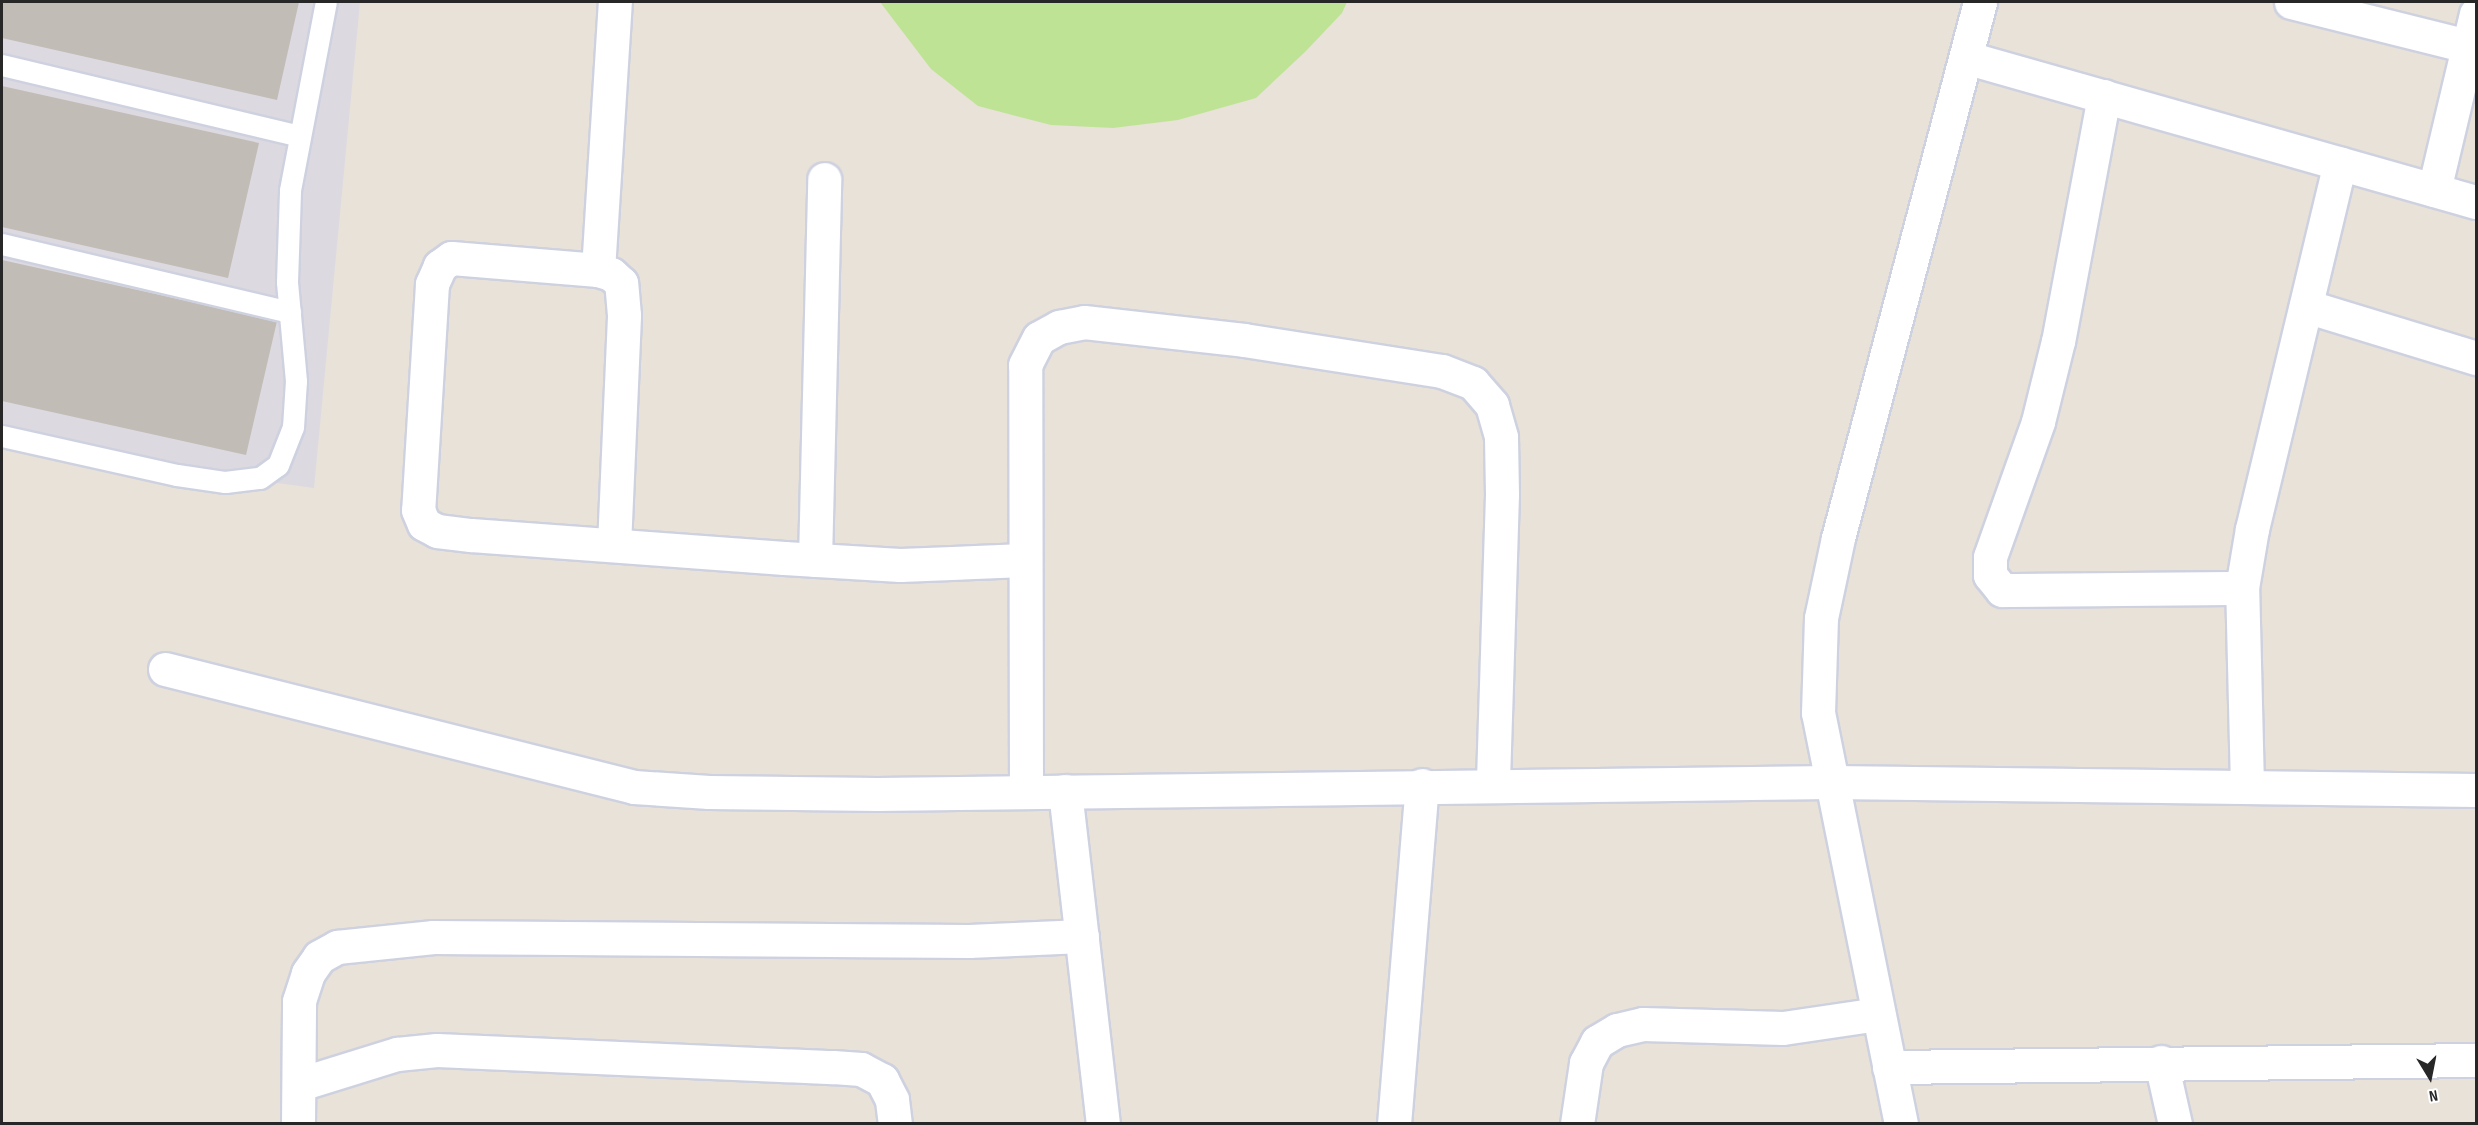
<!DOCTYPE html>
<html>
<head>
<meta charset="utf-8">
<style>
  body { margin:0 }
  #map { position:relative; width:2478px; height:1125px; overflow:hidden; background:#e8e2d9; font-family:"Sofia Sans Condensed",sans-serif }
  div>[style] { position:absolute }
  .industrial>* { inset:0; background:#dcd9e1 }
  .pitch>* { inset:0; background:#bfe395 }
  .building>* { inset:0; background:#c1bcb5 }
  .roads { filter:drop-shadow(2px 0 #ced1df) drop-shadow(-2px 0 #ced1df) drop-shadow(0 2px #ced1df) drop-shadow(0 -2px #ced1df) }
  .lane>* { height:21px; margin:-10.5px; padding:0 10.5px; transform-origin:10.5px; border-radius:10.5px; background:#fff }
  .street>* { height:33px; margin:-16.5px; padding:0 16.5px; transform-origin:16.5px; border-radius:16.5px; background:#fff }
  span { translate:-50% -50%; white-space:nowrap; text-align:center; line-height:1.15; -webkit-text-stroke:6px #fff; paint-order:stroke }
  .frame { position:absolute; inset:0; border:3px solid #272727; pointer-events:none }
  .north { position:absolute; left:2400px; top:1047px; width:60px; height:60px; -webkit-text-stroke:4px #fff; paint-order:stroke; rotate:170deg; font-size:16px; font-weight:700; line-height:24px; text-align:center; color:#272727 }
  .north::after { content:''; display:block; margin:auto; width:21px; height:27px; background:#272727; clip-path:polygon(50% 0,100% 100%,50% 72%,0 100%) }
</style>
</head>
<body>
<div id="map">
  <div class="industrial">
    <div style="clip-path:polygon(2px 2px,360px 2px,314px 488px,2px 445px)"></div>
  </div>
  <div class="pitch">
    <div style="clip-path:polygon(880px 2px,1347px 2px,1342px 13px,1306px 51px,1256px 98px,1178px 120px,1113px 128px,1051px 125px,978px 106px,931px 69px)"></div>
  </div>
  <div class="building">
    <div style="clip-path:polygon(2px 2px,299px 2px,277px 100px,2px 38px)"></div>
    <div style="clip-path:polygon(2px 86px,259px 143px,228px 278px,2px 227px)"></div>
    <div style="clip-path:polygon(2px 260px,277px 321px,246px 455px,2px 401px)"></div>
  </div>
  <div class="roads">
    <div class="lane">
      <div style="left:2px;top:65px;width:306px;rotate:13.4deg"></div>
      <div style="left:2px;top:244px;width:296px;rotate:13.3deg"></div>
      <div style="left:2px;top:436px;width:179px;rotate:12.6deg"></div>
      <div style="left:177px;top:475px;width:49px;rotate:8.3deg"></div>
      <div style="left:225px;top:482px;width:35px;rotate:-7deg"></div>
      <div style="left:260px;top:478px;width:22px;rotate:-36deg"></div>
      <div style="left:278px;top:465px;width:41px;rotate:-68.5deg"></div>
      <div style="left:293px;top:427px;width:46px;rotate:-86.3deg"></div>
      <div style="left:296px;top:381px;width:99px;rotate:-95.2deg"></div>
      <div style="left:287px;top:282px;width:92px;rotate:-88.1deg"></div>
      <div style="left:290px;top:190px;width:191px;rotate:-79.2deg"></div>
    </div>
    <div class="street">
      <div style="left:2291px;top:2px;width:191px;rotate:14deg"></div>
      <div style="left:1968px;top:58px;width:528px;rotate:15.83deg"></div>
      <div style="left:2104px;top:96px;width:249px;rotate:100.6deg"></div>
      <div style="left:2058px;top:341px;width:83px;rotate:103.9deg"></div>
      <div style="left:2038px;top:422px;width:143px;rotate:109.6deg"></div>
      <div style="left:1990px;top:557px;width:18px;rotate:90deg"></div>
      <div style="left:1990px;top:575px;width:19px;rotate:51deg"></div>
      <div style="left:2002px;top:590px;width:240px;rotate:-0.5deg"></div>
      <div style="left:2434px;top:190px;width:181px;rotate:-76.6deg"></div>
      <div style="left:598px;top:270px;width:269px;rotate:-86.4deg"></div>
      <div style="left:2306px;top:306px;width:178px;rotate:17deg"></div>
      <div style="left:614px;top:545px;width:230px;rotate:-87.5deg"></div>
      <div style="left:624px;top:315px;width:32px;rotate:-95deg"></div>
      <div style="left:621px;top:283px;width:13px;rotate:-138deg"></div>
      <div style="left:611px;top:274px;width:14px;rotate:-163deg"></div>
      <div style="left:598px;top:270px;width:147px;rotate:-175.3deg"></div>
      <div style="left:451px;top:258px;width:14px;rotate:144deg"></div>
      <div style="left:440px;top:266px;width:20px;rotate:114deg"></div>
      <div style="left:432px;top:284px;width:226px;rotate:93.5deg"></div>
      <div style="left:418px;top:510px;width:15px;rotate:67deg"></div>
      <div style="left:424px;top:524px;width:15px;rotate:28deg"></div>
      <div style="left:437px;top:531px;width:34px;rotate:7deg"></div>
      <div style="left:471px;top:535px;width:314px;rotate:4.2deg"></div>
      <div style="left:784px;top:558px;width:116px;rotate:3.5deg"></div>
      <div style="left:900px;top:565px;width:124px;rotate:-2.3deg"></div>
      <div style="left:815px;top:560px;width:381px;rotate:-88.6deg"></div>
      <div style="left:165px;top:669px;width:484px;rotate:14.1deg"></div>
      <div style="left:634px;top:787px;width:75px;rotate:3.8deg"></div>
      <div style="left:709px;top:792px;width:168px;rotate:0.7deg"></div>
      <div style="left:877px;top:794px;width:954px;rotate:-0.72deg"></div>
      <div style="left:1831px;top:782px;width:645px;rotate:0.71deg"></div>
      <div style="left:2247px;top:786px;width:198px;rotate:-91.4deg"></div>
      <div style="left:2242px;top:588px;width:60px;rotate:-80.4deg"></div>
      <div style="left:2252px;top:529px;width:376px;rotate:-76.5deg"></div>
      <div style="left:1026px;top:791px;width:426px;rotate:-90.1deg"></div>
      <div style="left:1025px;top:365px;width:30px;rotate:-63deg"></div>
      <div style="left:1039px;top:338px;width:23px;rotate:-29deg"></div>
      <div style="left:1059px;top:327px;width:25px;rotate:-11deg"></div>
      <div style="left:1084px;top:322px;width:161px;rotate:6.4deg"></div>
      <div style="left:1244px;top:340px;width:200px;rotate:8.9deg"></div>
      <div style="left:1442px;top:371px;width:33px;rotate:21deg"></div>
      <div style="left:1473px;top:383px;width:29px;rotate:49deg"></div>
      <div style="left:1492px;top:405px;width:33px;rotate:74deg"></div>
      <div style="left:1501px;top:437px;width:57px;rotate:89deg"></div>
      <div style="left:1502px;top:494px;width:292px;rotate:91.8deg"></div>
      <div style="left:1065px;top:791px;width:335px;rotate:83.5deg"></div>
      <div style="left:2161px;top:1062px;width:64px;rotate:77.3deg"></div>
      <div style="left:1889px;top:1067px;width:587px;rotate:-0.68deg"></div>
      <div style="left:300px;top:1084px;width:102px;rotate:-17.2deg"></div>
      <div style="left:397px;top:1054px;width:40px;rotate:-5.7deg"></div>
      <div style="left:437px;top:1050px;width:396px;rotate:2.5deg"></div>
      <div style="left:833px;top:1067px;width:28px;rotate:4deg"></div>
      <div style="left:861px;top:1069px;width:24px;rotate:28deg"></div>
      <div style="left:882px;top:1080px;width:22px;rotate:63deg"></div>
      <div style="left:892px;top:1100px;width:24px;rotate:83deg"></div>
      <div style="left:298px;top:1124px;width:123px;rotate:-89.5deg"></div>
      <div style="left:299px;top:1001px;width:29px;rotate:-72deg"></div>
      <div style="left:308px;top:973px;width:19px;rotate:-55deg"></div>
      <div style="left:319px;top:957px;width:21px;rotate:-29deg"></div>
      <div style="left:337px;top:947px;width:97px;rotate:-5.9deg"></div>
      <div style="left:433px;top:937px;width:536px;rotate:0.43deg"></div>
      <div style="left:969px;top:941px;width:113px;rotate:-2.5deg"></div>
      <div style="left:1394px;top:1124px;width:340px;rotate:-85.3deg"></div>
      <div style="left:1577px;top:1124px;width:62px;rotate:-81.6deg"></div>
      <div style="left:1586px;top:1063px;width:24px;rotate:-62deg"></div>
      <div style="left:1597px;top:1042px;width:23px;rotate:-31deg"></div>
      <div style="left:1617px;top:1030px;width:27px;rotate:-13deg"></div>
      <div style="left:1643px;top:1024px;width:140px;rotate:1.6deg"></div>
      <div style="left:1783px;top:1028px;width:96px;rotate:-8.4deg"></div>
      <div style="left:1901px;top:1124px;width:419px;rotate:-101.4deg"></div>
      <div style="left:1818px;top:713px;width:95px;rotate:-88.2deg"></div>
      <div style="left:1821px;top:618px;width:82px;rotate:-78deg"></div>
      <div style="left:1838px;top:538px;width:554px;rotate:-75.16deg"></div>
    </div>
  </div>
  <div class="frame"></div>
  <div class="north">N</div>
</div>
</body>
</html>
